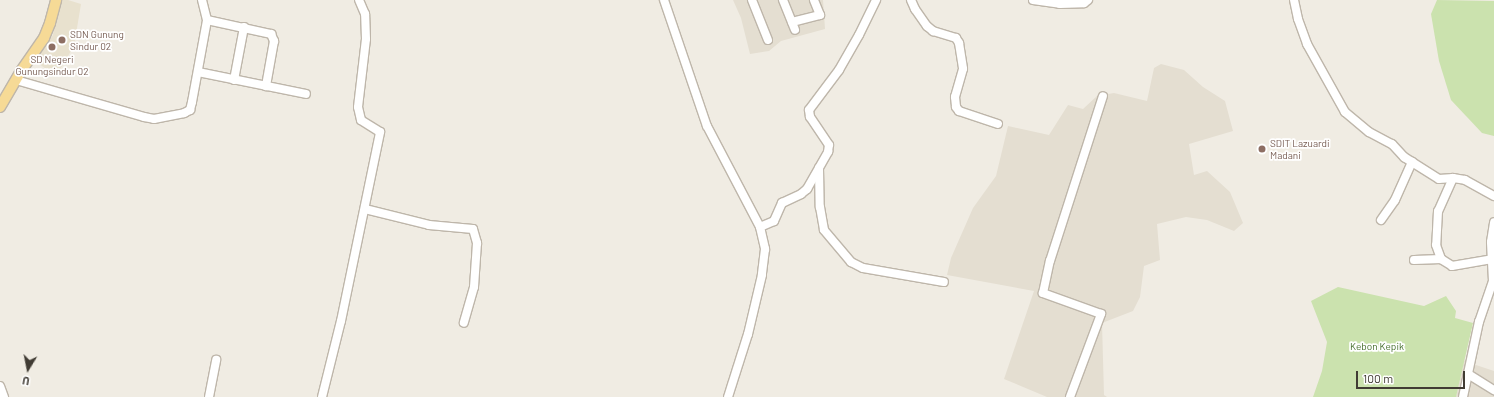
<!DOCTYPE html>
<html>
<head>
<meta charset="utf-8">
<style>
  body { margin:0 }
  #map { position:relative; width:1494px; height:397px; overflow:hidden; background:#f0ece3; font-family:Barlow,sans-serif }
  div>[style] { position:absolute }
  .residential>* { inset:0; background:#e4ded1 }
  .education>* { inset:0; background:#e8e1ce }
  .green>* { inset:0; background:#cbe2ae }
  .roads { filter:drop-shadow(1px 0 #beb6aa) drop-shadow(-1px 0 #beb6aa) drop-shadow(0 1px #beb6aa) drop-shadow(0 -1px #beb6aa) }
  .minor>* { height:8px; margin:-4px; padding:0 4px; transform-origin:4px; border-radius:4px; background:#fff }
  .major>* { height:10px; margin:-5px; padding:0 5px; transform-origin:5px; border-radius:5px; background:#f6da96 }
  .dots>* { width:11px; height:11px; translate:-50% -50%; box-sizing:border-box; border:2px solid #fff; border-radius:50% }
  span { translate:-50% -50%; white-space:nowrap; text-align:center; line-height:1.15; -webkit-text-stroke:3.5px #fff; paint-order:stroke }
  .education-label { font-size:10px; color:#785e54 }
  .left { translate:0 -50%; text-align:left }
  .park-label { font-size:10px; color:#456e2c }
  .north { position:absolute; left:8px; top:349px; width:40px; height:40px; -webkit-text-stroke:3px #fff; paint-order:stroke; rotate:190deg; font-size:11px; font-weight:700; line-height:16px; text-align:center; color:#413c34 }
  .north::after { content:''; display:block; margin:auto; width:14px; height:18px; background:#413c34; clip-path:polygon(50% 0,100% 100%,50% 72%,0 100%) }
  .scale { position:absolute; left:1356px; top:371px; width:109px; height:18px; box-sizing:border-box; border:2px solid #413c34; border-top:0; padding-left:5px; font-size:12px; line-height:14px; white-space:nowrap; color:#413c34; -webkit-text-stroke:3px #fff; paint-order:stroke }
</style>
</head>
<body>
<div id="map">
  <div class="residential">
    <div style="clip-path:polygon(733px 0,823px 0,825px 29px,781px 41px,769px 51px,750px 54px,741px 18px)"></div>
    <div style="clip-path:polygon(1161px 64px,1184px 70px,1203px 87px,1225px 101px,1233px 131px,1189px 144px,1194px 175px,1207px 171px,1230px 192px,1243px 223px,1234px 231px,1207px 220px,1186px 217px,1157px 224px,1160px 260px,1144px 266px,1140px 297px,1133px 311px,1102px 323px,1104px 395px,1107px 397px,1047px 397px,1004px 379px,1034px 291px,947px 275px,951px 258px,973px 208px,996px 176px,1008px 126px,1049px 135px,1068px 105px,1083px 109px,1097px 96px,1114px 93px,1147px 101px,1154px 68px)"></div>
    <div style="clip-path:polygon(1464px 361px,1494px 371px,1494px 397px,1456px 397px)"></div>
  </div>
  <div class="education">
    <div style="clip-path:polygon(59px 0,68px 0,81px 4px,74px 46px,56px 76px,35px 61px,53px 35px)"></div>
  </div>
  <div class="green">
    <div style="clip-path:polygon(1437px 0,1494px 1px,1494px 136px,1482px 133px,1451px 100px,1439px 61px,1431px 14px)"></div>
    <div style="clip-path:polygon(1338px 287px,1424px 306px,1446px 296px,1456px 311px,1455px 318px,1473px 323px,1456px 397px,1313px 397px,1322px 371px,1327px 342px,1311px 301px)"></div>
  </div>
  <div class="roads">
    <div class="minor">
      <div style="left:664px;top:0;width:133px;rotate:71.2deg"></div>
      <div style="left:707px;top:126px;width:114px;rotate:62.3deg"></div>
      <div style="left:760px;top:227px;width:23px;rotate:77deg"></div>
      <div style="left:765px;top:249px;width:26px;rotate:97deg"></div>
      <div style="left:762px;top:275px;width:61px;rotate:103.3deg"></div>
      <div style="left:748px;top:334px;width:66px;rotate:107.6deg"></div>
      <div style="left:752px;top:0;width:43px;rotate:68.2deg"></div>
      <div style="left:783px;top:0;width:32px;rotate:68deg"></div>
      <div style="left:911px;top:0;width:10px;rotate:66deg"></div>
      <div style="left:915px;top:9px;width:21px;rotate:55deg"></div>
      <div style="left:927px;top:26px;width:8px;rotate:40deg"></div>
      <div style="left:933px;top:31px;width:24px;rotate:17deg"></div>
      <div style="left:956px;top:38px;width:6px;rotate:59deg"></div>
      <div style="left:959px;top:43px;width:26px;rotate:81deg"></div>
      <div style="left:963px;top:69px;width:29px;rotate:106deg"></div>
      <div style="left:955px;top:97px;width:10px;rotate:84deg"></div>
      <div style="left:956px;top:107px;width:5px;rotate:53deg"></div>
      <div style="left:959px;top:111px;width:41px;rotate:18.4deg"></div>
      <div style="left:1033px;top:0;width:27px;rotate:8deg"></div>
      <div style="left:1060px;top:4px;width:24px;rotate:-2deg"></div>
      <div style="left:1084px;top:3px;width:5px;rotate:-37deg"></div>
      <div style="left:1294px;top:0;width:19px;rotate:78deg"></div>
      <div style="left:1298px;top:19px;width:27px;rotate:70deg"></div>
      <div style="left:1307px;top:44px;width:78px;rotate:60.8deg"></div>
      <div style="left:1345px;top:112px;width:31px;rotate:40deg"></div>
      <div style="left:1369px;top:132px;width:26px;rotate:28deg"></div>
      <div style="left:1392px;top:144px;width:18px;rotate:47deg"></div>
      <div style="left:1404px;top:157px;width:41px;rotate:32.2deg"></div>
      <div style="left:1439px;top:179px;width:14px;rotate:-4deg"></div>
      <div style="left:1453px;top:178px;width:12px;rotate:9deg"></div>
      <div style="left:1465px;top:180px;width:33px;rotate:29deg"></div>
      <div style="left:207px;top:20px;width:66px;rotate:12.3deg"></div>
      <div style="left:271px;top:34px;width:8px;rotate:67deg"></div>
      <div style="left:274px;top:41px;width:46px;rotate:100.1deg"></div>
      <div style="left:792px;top:22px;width:29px;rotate:-14deg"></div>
      <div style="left:820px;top:15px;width:16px;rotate:-112deg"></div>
      <div style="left:198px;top:72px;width:110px;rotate:11.5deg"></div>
      <div style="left:16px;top:80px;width:133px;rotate:16.1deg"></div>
      <div style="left:144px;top:117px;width:10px;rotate:11deg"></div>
      <div style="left:154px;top:119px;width:31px;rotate:-11deg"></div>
      <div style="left:184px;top:113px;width:7px;rotate:-27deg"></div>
      <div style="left:190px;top:110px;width:8px;rotate:-76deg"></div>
      <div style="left:192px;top:102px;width:83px;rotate:-79.6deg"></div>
      <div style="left:207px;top:20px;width:21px;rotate:-104deg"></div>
      <div style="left:234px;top:80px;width:54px;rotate:-79.3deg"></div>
      <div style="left:819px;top:168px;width:39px;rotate:89deg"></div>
      <div style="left:820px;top:207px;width:23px;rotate:80deg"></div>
      <div style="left:824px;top:230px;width:42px;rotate:49.8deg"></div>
      <div style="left:851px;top:262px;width:13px;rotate:27deg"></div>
      <div style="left:863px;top:268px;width:82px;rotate:9.8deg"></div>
      <div style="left:1453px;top:178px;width:36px;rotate:114deg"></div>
      <div style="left:1438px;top:211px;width:34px;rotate:93deg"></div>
      <div style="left:1436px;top:245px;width:15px;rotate:70deg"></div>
      <div style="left:1441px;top:259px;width:13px;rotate:32deg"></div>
      <div style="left:1452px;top:266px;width:42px;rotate:-9.7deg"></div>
      <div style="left:365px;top:209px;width:66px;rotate:14deg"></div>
      <div style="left:429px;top:225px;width:44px;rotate:5.2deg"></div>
      <div style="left:473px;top:229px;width:15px;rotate:74deg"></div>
      <div style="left:477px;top:243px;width:44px;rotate:93.9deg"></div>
      <div style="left:474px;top:287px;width:37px;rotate:106deg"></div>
      <div style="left:1381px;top:220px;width:24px;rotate:-55deg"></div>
      <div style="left:1395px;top:200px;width:42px;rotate:-65.9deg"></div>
      <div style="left:760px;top:227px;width:15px;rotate:-23deg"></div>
      <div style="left:774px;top:221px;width:20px;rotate:-66deg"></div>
      <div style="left:782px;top:203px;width:21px;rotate:-25deg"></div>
      <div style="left:801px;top:194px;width:8px;rotate:-40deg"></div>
      <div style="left:807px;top:189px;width:43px;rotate:-60.4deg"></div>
      <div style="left:828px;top:152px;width:7px;rotate:-82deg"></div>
      <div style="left:829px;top:145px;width:34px;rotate:-124deg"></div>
      <div style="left:810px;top:117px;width:7px;rotate:-98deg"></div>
      <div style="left:809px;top:110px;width:50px;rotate:-53.1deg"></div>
      <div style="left:839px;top:70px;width:40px;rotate:-60.3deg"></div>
      <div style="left:859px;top:35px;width:39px;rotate:-64deg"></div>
      <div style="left:1414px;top:260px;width:27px;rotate:-2deg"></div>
      <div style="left:1468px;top:374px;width:31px;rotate:32deg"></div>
      <div style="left:0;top:386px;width:12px;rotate:70deg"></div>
      <div style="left:209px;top:397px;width:38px;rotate:-79deg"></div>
      <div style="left:322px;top:397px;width:78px;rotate:-76deg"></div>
      <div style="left:341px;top:321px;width:193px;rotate:-78.3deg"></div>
      <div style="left:380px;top:132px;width:22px;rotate:-148deg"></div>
      <div style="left:361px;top:120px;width:13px;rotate:-103deg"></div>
      <div style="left:358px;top:107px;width:68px;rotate:-83.3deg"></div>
      <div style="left:366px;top:39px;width:25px;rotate:-92deg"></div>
      <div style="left:365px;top:14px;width:15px;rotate:-113deg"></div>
      <div style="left:1070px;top:397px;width:89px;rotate:-69.5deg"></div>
      <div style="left:1101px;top:314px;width:62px;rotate:-160.1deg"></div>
      <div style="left:1043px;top:293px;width:33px;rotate:-78deg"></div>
      <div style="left:1050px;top:261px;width:173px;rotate:-72.2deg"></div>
      <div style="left:1463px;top:397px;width:77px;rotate:-78deg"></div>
      <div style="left:1479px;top:322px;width:43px;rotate:-71.1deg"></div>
      <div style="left:1493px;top:281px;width:39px;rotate:-93deg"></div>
      <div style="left:1491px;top:242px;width:20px;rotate:-81deg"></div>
    </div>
    <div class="major">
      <div style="left:0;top:107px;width:42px;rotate:-59.7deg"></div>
      <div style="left:21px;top:71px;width:40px;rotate:-55.1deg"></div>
      <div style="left:44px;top:38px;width:16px;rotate:-68deg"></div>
      <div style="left:50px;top:23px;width:24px;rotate:-75deg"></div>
    </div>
  </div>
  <div class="dots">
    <div style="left:62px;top:40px;background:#8d6e63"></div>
    <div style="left:52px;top:47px;background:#8d6e63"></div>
    <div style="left:1262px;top:149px;background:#8d6e63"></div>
  </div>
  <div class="education-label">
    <span class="left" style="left:70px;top:40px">SDN Gunung<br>Sindur 02</span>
    <span style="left:52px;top:65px">SD Negeri<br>Gunungsindur 02</span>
    <span class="left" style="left:1270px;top:149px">SDIT Lazuardi<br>Madani</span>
  </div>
  <div class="park-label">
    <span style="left:1377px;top:347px">Kebon Kepik</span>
  </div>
  <div class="north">U</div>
  <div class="scale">100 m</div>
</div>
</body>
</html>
